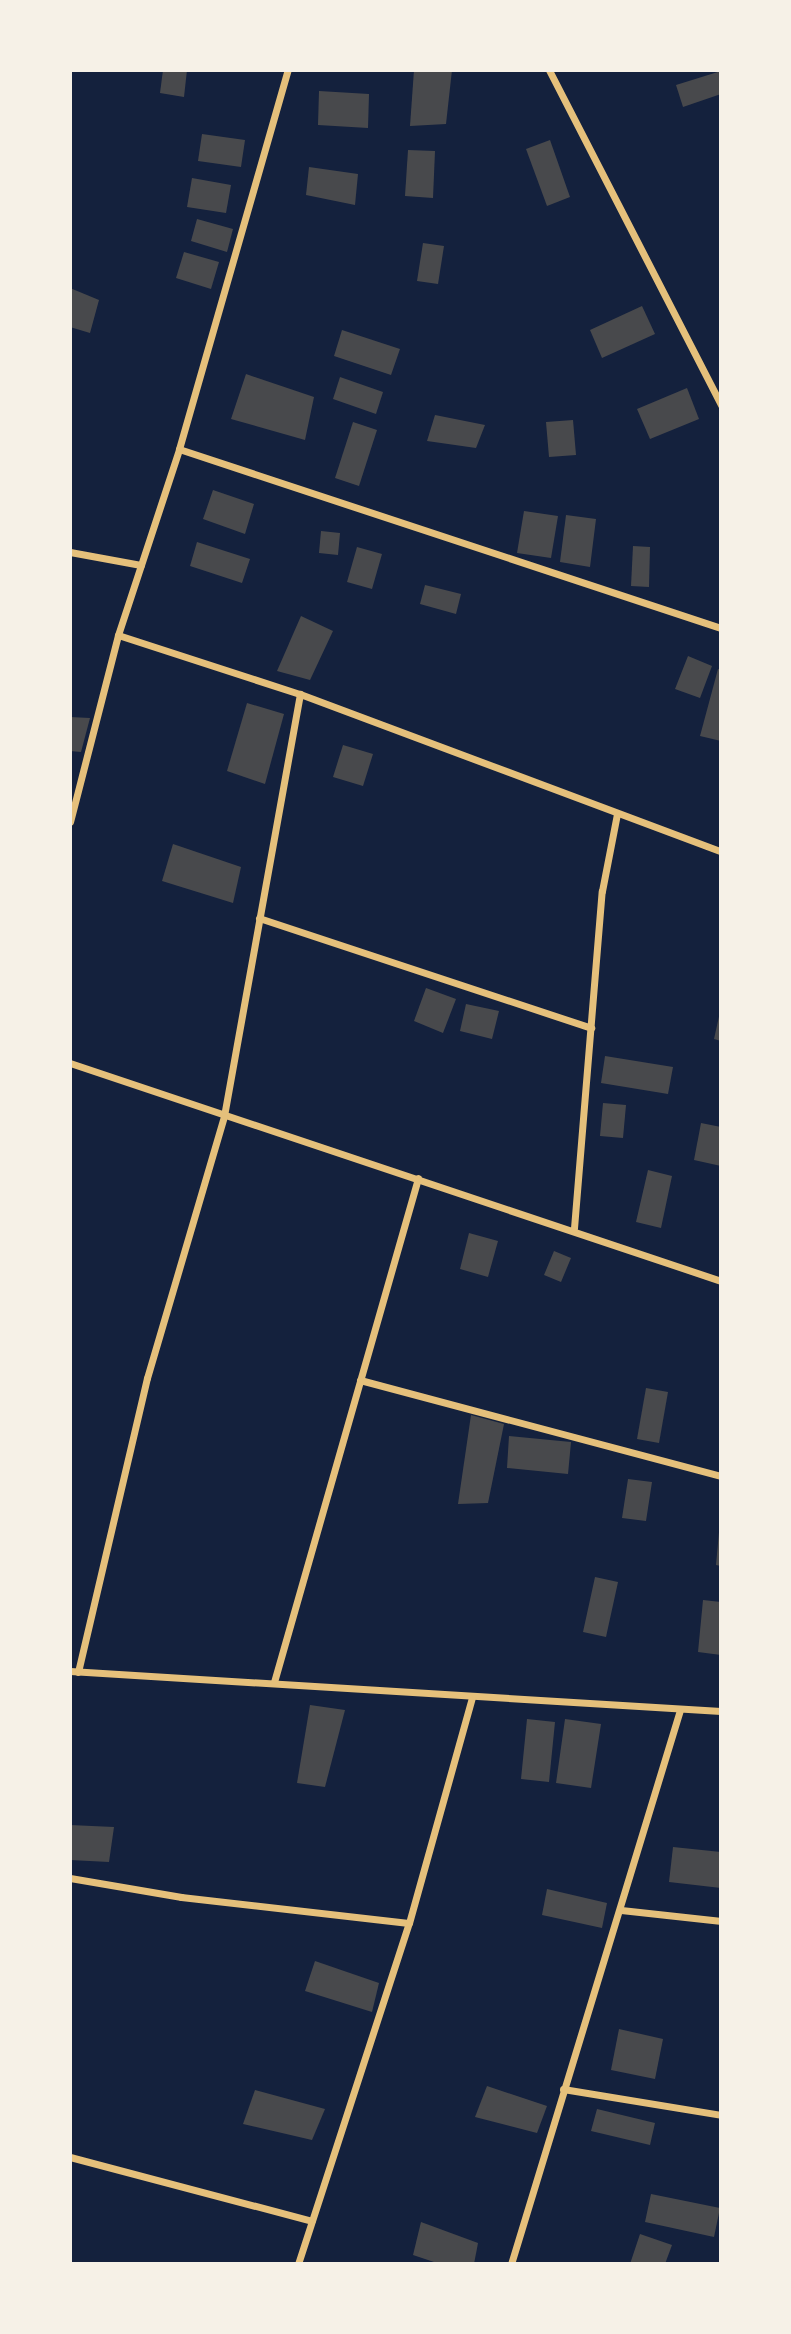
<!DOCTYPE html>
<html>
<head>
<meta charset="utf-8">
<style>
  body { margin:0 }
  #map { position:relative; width:791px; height:2334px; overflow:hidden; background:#14213d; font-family:"DejaVu Sans",sans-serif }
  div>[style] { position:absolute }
  .building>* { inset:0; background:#48494c }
  .minor>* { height:7px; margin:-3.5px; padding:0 3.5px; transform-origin:3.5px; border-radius:3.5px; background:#e5c07b }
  span { translate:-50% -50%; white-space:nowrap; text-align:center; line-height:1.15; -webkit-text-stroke:7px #f6f1e7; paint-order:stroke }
  .frame { position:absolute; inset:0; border:72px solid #f6f1e7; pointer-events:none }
</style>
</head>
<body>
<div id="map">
  <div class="building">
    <div style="clip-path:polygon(163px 70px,187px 70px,184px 97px,160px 93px)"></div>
    <div style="clip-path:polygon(414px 70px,452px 70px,446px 124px,410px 126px)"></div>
    <div style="clip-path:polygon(721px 71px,721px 94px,683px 107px,676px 85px)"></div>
    <div style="clip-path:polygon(319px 91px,369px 94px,368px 128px,318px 125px)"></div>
    <div style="clip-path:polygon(202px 134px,245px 140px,241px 167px,198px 161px)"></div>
    <div style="clip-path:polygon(550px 140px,570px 197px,547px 206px,526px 149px)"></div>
    <div style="clip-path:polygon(408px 150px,435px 151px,433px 198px,405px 196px)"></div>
    <div style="clip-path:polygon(309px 167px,358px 174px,355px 205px,306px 195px)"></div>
    <div style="clip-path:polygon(192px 178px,231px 185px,226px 213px,187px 207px)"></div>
    <div style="clip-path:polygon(197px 219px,233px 229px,227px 252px,191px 241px)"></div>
    <div style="clip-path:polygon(423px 243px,444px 246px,438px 284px,417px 281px)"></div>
    <div style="clip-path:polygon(184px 252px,219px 262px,211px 289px,176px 278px)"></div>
    <div style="clip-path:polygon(70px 288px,99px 300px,90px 333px,70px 327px)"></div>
    <div style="clip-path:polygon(642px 306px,655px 334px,602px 358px,590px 330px)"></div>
    <div style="clip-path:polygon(342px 330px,400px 349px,391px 375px,334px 356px)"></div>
    <div style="clip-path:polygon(246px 374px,314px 397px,305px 440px,231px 419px)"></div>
    <div style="clip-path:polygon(340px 377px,383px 392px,376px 414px,333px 399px)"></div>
    <div style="clip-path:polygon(687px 388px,699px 419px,650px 439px,637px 409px)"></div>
    <div style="clip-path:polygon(435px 415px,485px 425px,476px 448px,427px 441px)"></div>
    <div style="clip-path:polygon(573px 420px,576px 455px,549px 457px,546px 422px)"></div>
    <div style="clip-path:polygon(353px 422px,377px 430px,359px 486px,335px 478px)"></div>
    <div style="clip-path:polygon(213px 490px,254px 504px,245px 534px,203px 519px)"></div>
    <div style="clip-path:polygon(524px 511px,558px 516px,551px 558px,517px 553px)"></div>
    <div style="clip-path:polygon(566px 515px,596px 519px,590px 567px,560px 562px)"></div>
    <div style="clip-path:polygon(321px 531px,340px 533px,338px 555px,319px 553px)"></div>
    <div style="clip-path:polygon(197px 542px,250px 559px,242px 583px,190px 566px)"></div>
    <div style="clip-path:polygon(633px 546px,650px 547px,649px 587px,631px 586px)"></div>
    <div style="clip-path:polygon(357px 547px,382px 554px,372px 589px,347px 582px)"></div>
    <div style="clip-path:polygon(425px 585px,461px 594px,456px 614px,420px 604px)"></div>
    <div style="clip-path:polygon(301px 616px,333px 631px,310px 680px,277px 671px)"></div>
    <div style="clip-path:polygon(688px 656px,712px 666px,700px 698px,675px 689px)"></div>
    <div style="clip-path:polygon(718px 669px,721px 670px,721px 741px,700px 736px)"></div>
    <div style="clip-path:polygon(247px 703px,284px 714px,265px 784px,227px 771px)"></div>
    <div style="clip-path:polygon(70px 717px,90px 718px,81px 752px,70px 751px)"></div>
    <div style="clip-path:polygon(343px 745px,373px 754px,363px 786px,333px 777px)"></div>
    <div style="clip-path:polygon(173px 844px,241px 867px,233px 903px,162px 881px)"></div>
    <div style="clip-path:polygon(426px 988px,456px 999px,443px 1033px,414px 1021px)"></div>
    <div style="clip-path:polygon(466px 1004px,499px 1011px,492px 1039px,460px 1031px)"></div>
    <div style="clip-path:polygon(720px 1012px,721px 1012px,721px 1041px,714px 1039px)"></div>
    <div style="clip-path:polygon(605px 1056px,673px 1067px,668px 1094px,601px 1083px)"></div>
    <div style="clip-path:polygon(603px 1103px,626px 1105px,623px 1138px,600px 1136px)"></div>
    <div style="clip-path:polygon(701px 1123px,721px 1127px,721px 1166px,694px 1160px)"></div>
    <div style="clip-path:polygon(648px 1170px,672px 1176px,661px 1228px,636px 1222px)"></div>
    <div style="clip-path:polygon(469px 1233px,498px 1241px,488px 1277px,460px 1269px)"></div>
    <div style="clip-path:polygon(554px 1251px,571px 1258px,561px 1282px,544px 1275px)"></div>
    <div style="clip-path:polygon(646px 1388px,668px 1392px,659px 1443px,637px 1439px)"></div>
    <div style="clip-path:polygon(471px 1415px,504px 1424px,488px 1503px,458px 1504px)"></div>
    <div style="clip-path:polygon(509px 1436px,571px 1442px,568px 1474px,507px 1468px)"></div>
    <div style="clip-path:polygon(628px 1479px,652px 1482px,646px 1521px,622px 1518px)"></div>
    <div style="clip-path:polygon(719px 1532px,721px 1532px,721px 1566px,716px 1565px)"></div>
    <div style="clip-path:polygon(595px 1577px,618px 1582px,606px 1637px,583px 1632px)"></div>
    <div style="clip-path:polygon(703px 1600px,721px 1602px,721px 1655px,698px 1652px)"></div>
    <div style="clip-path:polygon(310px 1705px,345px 1710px,325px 1787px,297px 1783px)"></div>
    <div style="clip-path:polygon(527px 1719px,555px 1722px,549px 1782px,521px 1779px)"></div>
    <div style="clip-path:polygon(565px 1719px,601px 1724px,591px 1788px,556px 1783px)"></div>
    <div style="clip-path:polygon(70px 1825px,114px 1827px,109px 1862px,70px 1860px)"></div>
    <div style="clip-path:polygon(673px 1847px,721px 1852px,721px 1888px,669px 1882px)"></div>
    <div style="clip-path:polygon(547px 1889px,607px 1903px,602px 1928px,542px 1915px)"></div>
    <div style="clip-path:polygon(315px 1961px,379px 1983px,372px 2012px,305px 1991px)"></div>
    <div style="clip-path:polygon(619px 2029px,663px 2039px,655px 2079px,611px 2070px)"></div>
    <div style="clip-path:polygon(487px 2086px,547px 2106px,537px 2133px,475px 2117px)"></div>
    <div style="clip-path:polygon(255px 2090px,325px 2109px,312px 2140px,243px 2124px)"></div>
    <div style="clip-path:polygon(597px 2109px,655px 2123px,650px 2145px,591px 2131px)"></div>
    <div style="clip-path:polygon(651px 2194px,720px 2208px,714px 2237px,645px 2222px)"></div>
    <div style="clip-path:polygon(421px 2222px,478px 2243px,474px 2264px,440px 2264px,413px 2255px)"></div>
    <div style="clip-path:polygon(640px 2234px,672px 2245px,665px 2264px,630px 2264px)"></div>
  </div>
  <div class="minor">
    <div style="left:549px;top:70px;width:377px;rotate:62.8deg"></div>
    <div style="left:179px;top:449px;width:571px;rotate:18.28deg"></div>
    <div style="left:70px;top:552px;width:72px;rotate:10.4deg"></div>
    <div style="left:118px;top:635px;width:191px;rotate:18deg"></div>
    <div style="left:300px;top:694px;width:449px;rotate:20.5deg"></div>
    <div style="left:70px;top:822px;width:193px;rotate:-75.6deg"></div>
    <div style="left:118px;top:635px;width:196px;rotate:-71.8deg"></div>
    <div style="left:179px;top:449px;width:394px;rotate:-74deg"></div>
    <div style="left:259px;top:918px;width:350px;rotate:18.3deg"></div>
    <div style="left:70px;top:1063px;width:687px;rotate:18.51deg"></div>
    <div style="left:574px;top:1228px;width:338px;rotate:-85.3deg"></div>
    <div style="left:602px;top:891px;width:78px;rotate:-79deg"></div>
    <div style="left:360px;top:1380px;width:374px;rotate:14.9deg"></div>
    <div style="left:70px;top:1671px;width:652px;rotate:3.52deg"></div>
    <div style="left:78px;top:1672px;width:302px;rotate:-76.8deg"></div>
    <div style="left:147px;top:1378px;width:273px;rotate:-73.6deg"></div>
    <div style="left:224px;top:1116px;width:429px;rotate:-79.8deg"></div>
    <div style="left:274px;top:1682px;width:524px;rotate:-74.05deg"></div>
    <div style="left:70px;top:1878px;width:113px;rotate:9.7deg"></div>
    <div style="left:181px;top:1897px;width:229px;rotate:6.5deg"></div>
    <div style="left:621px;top:1910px;width:101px;rotate:6.3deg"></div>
    <div style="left:563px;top:2089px;width:160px;rotate:9.3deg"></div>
    <div style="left:70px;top:2157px;width:250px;rotate:14.8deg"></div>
    <div style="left:298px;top:2264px;width:359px;rotate:-72deg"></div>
    <div style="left:409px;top:1923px;width:234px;rotate:-74.4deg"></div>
    <div style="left:511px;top:2264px;width:579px;rotate:-73.04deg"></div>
  </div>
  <div class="frame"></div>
</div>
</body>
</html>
